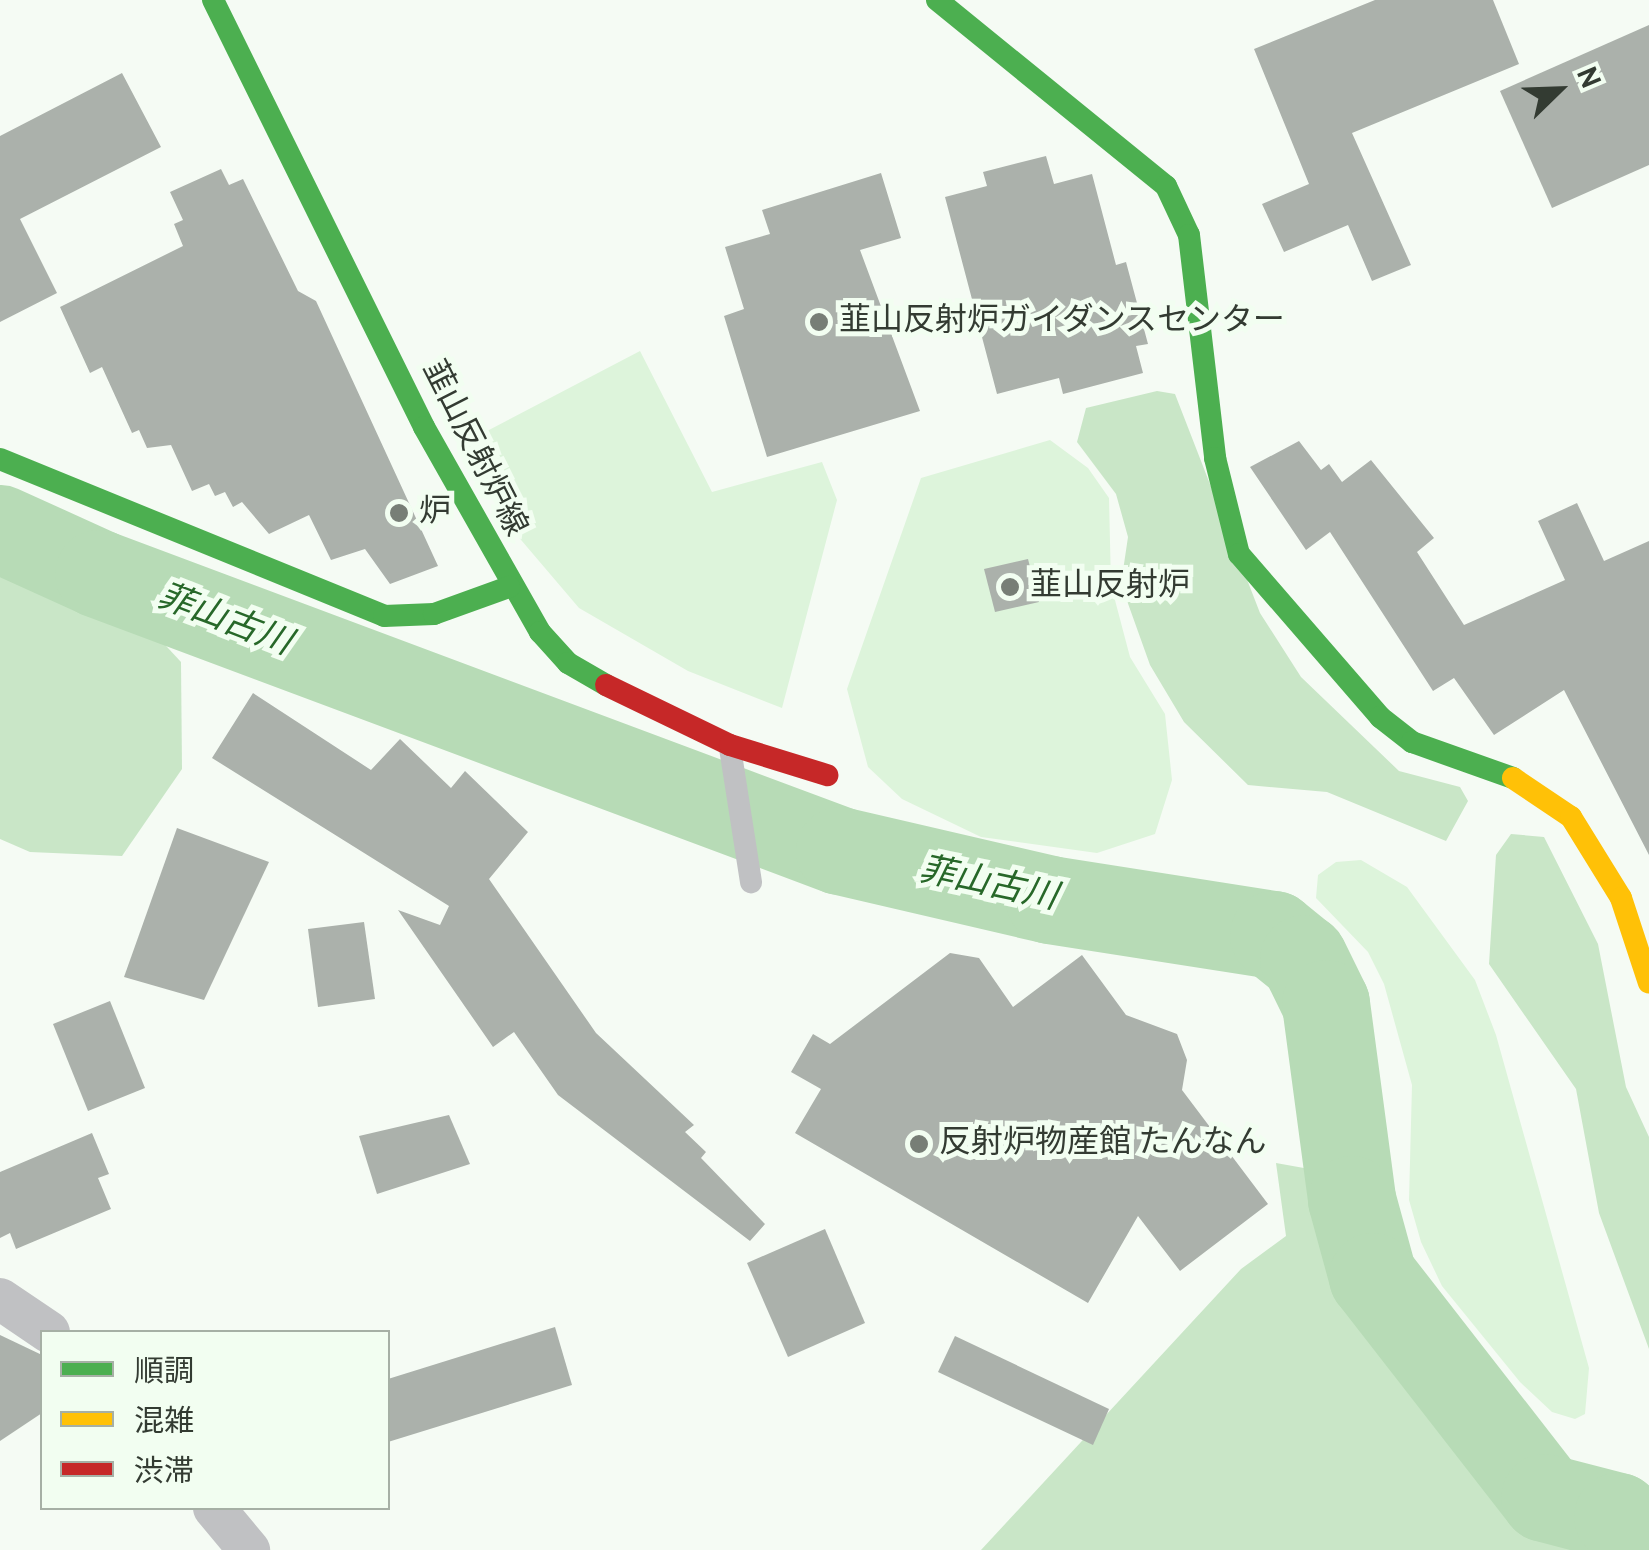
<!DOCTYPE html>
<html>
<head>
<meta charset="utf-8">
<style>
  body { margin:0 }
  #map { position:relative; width:1649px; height:1550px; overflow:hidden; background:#f5fbf4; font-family:Overpass,"Noto Sans JP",sans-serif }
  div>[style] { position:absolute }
  .green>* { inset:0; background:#ddf4db }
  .forest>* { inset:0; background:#c9e6c7 }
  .river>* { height:88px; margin:-44px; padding:0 44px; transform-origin:44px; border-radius:44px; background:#b7dbb6 }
  .building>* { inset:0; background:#abb1ab }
  .lane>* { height:22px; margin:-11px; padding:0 11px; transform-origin:11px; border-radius:11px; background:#c0c1c3 }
  .street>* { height:42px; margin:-21px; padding:0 21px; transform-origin:21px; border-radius:21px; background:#c0c1c3 }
  .fast>* { height:22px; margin:-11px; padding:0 11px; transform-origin:11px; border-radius:11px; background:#4caf50 }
  .slow>* { height:22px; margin:-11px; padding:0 11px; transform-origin:11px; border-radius:11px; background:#ffc107 }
  .jam>* { height:22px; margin:-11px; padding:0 11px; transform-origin:11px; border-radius:11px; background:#c62828 }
  .dots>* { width:28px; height:28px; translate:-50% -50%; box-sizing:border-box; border:5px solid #f2fef1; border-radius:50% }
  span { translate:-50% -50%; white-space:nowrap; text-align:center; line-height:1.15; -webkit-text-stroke:10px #f2fef1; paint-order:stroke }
  .poi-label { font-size:32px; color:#333b32 }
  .left { translate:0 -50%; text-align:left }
  .street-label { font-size:32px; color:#333b32 }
  .water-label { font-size:35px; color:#276829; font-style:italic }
  .legend { position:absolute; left:40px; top:1330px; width:350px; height:180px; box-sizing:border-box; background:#f2fef1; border:2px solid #a6b0a5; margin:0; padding:12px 18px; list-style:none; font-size:30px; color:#333b32 }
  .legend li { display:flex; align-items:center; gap:20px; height:50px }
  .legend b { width:50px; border:2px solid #a6b0a5 }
  .north { position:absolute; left:1509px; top:40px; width:100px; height:100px; -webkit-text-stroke:8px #f2fef1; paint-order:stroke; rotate:67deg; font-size:28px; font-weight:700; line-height:40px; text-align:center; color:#333b32 }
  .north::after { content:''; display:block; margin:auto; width:35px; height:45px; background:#333b32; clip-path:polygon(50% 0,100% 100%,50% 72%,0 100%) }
</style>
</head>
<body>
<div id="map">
  <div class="green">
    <div style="clip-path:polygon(640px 351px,712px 492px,822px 462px,837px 500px,782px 708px,688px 671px,579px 608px,516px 534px,466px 442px)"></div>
    <div style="clip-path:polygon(1050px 440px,1088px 468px,1109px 498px,1111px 585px,1130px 657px,1165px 714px,1172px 780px,1155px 834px,1097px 853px,981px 837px,902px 799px,868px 767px,847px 689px,921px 478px)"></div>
    <div style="clip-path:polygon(1361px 860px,1407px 887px,1475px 980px,1496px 1035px,1589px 1368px,1585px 1414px,1575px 1419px,1552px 1412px,1520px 1382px,1442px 1286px,1421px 1242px,1409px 1200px,1412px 1085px,1384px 984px,1368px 952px,1316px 898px,1318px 875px,1336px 862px)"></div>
  </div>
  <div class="forest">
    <div style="clip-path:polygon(1157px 391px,1175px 394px,1260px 613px,1301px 677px,1399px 771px,1460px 787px,1468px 801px,1446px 841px,1327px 792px,1248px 785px,1184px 722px,1150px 665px,1121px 584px,1128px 537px,1116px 494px,1077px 442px,1086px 408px)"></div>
    <div style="clip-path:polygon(0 564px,142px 620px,181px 662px,182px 769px,122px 856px,30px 852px,0 839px)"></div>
    <div style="clip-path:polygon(1511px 834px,1544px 837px,1598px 944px,1626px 1087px,1649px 1137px,1649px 1349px,1599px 1213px,1576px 1089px,1489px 964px,1496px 855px)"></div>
    <div style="clip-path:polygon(1276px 1163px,1315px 1170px,1362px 1301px,1525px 1514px,1605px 1550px,981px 1550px,1241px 1269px,1286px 1236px)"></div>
  </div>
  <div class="river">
    <div style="left:0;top:529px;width:109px;rotate:24.4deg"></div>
    <div style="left:99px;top:574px;width:791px;rotate:20.5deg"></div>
    <div style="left:840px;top:851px;width:216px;rotate:13.1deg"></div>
    <div style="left:1050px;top:900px;width:227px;rotate:8.9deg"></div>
    <div style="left:1274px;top:935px;width:38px;rotate:39deg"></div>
    <div style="left:1304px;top:959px;width:50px;rotate:63.9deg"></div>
    <div style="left:1326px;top:1004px;width:198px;rotate:82.4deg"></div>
    <div style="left:1352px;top:1200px;width:80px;rotate:74.7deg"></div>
    <div style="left:1373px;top:1277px;width:280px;rotate:52.1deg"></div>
    <div style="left:1545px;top:1498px;width:75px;rotate:14.6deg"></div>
    <div style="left:1618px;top:1517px;width:40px;rotate:39deg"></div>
  </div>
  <div class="building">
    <div style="clip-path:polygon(1375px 0,1493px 0,1519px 64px,1352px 133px,1411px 265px,1372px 281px,1348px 225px,1284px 252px,1262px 204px,1309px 184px,1254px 49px)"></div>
    <div style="clip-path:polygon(1649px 25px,1649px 165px,1552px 208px,1500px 91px)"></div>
    <div style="clip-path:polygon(122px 73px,161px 147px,20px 219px,57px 293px,0 322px,0 136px)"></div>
    <div style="clip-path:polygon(1046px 156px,1054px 184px,1092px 174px,1116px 265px,1126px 262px,1148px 344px,1136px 346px,1143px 373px,1063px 394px,1059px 378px,997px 394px,945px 197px,987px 186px,983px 172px)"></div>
    <div style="clip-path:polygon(221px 169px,229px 185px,243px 179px,298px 291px,316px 301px,438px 566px,390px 584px,365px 549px,331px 560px,309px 515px,269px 534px,242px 502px,233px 507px,225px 492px,215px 496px,209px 484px,192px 491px,171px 445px,147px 448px,139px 430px,132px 433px,102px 367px,90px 373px,60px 307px,183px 246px,174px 224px,183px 220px,170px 192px)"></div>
    <div style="clip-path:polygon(881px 173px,901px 238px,860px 250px,920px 411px,767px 457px,724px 316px,744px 309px,725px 247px,770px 234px,762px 210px)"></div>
    <div style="clip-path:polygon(1299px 441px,1321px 470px,1329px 464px,1342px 482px,1371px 460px,1434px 538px,1417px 552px,1464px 625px,1565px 580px,1538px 521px,1577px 503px,1604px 561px,1649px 541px,1649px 855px,1564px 690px,1494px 735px,1454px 678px,1433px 691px,1330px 532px,1306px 550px,1250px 467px)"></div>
    <div style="clip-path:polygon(1028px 559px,1039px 602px,995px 612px,984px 569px)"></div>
    <div style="clip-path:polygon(253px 693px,371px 770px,400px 739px,451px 788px,465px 771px,528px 832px,489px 879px,596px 1033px,694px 1125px,685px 1132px,706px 1152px,701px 1158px,765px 1224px,750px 1241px,558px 1095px,514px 1032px,493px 1047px,398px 910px,440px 925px,449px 906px,212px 758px)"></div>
    <div style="clip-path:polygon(177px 828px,269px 862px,204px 1000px,124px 977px)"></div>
    <div style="clip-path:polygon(364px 922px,375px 999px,318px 1007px,308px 929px)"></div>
    <div style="clip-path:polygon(950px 953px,979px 958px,1013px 1007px,1082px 955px,1126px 1015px,1177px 1034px,1187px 1060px,1182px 1090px,1268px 1204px,1180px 1271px,1138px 1216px,1088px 1303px,795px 1133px,821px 1089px,791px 1072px,813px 1034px,830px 1044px)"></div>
    <div style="clip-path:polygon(110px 1001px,145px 1088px,88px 1111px,53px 1024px)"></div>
    <div style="clip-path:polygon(449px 1115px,470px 1164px,377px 1194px,359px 1136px)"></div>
    <div style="clip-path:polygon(92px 1133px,109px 1174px,98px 1178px,111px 1209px,16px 1249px,10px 1233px,0 1238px,0 1172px)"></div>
    <div style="clip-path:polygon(825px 1229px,865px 1323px,788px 1357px,747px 1263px)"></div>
    <div style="clip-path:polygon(555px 1327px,572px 1385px,388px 1442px,388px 1379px)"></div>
    <div style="clip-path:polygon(0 1335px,42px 1355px,42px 1413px,0 1441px)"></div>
    <div style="clip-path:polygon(955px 1336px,1109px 1409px,1093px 1445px,938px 1372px)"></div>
  </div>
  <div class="lane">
    <div style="left:730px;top:748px;width:136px;rotate:81.1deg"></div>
  </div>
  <div class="street">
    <div style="left:0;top:1299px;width:59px;rotate:34deg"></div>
    <div style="left:214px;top:1508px;width:55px;rotate:50.2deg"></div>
  </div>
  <div class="fast">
    <div style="left:213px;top:0;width:476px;rotate:63.7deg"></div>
    <div style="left:424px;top:427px;width:236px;rotate:60.5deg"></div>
    <div style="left:540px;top:632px;width:42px;rotate:47.9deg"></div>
    <div style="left:568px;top:663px;width:44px;rotate:30.1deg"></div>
    <div style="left:937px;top:0;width:295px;rotate:39.1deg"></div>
    <div style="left:1166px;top:186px;width:54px;rotate:64.9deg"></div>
    <div style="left:1189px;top:235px;width:225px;rotate:83.3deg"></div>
    <div style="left:1215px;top:458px;width:99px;rotate:76deg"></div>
    <div style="left:1239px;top:554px;width:216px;rotate:49.1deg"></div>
    <div style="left:1380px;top:717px;width:41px;rotate:38deg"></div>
    <div style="left:1412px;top:742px;width:107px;rotate:19.6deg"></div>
    <div style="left:0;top:459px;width:415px;rotate:22.2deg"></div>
    <div style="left:384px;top:616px;width:50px;rotate:-2.3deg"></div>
    <div style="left:434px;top:614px;width:80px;rotate:-19.8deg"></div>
  </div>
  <div class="slow">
    <div style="left:1513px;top:778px;width:70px;rotate:33.9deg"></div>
    <div style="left:1571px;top:817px;width:95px;rotate:58.3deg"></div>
    <div style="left:1621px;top:898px;width:89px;rotate:71.8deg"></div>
  </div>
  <div class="jam">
    <div style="left:606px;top:685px;width:138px;rotate:25.8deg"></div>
    <div style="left:730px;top:745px;width:102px;rotate:17.2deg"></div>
  </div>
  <div class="dots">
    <div style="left:819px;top:322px;background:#777e76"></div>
    <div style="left:399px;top:513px;background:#777e76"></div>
    <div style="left:1010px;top:587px;background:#777e76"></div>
    <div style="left:919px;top:1144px;background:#777e76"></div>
  </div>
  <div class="poi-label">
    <span class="left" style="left:839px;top:322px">韮山反射炉ガイダンスセンター</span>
    <span class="left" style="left:419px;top:513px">炉</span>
    <span class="left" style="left:1030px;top:587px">韮山反射炉</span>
    <span class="left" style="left:939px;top:1144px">反射炉物産館 たんなん</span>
  </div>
  <div class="street-label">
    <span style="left:473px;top:449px;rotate:63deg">韮山反射炉線</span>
  </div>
  <div class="water-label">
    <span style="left:224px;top:621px;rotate:21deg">菲山古川</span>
    <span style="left:988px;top:885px;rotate:12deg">菲山古川</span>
  </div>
  <ul class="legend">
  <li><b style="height:12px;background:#4caf50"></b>順調</li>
  <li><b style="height:12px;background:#ffc107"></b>混雑</li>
  <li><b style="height:12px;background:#c62828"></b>渋滞</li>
  </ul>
  <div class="north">N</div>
</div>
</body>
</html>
